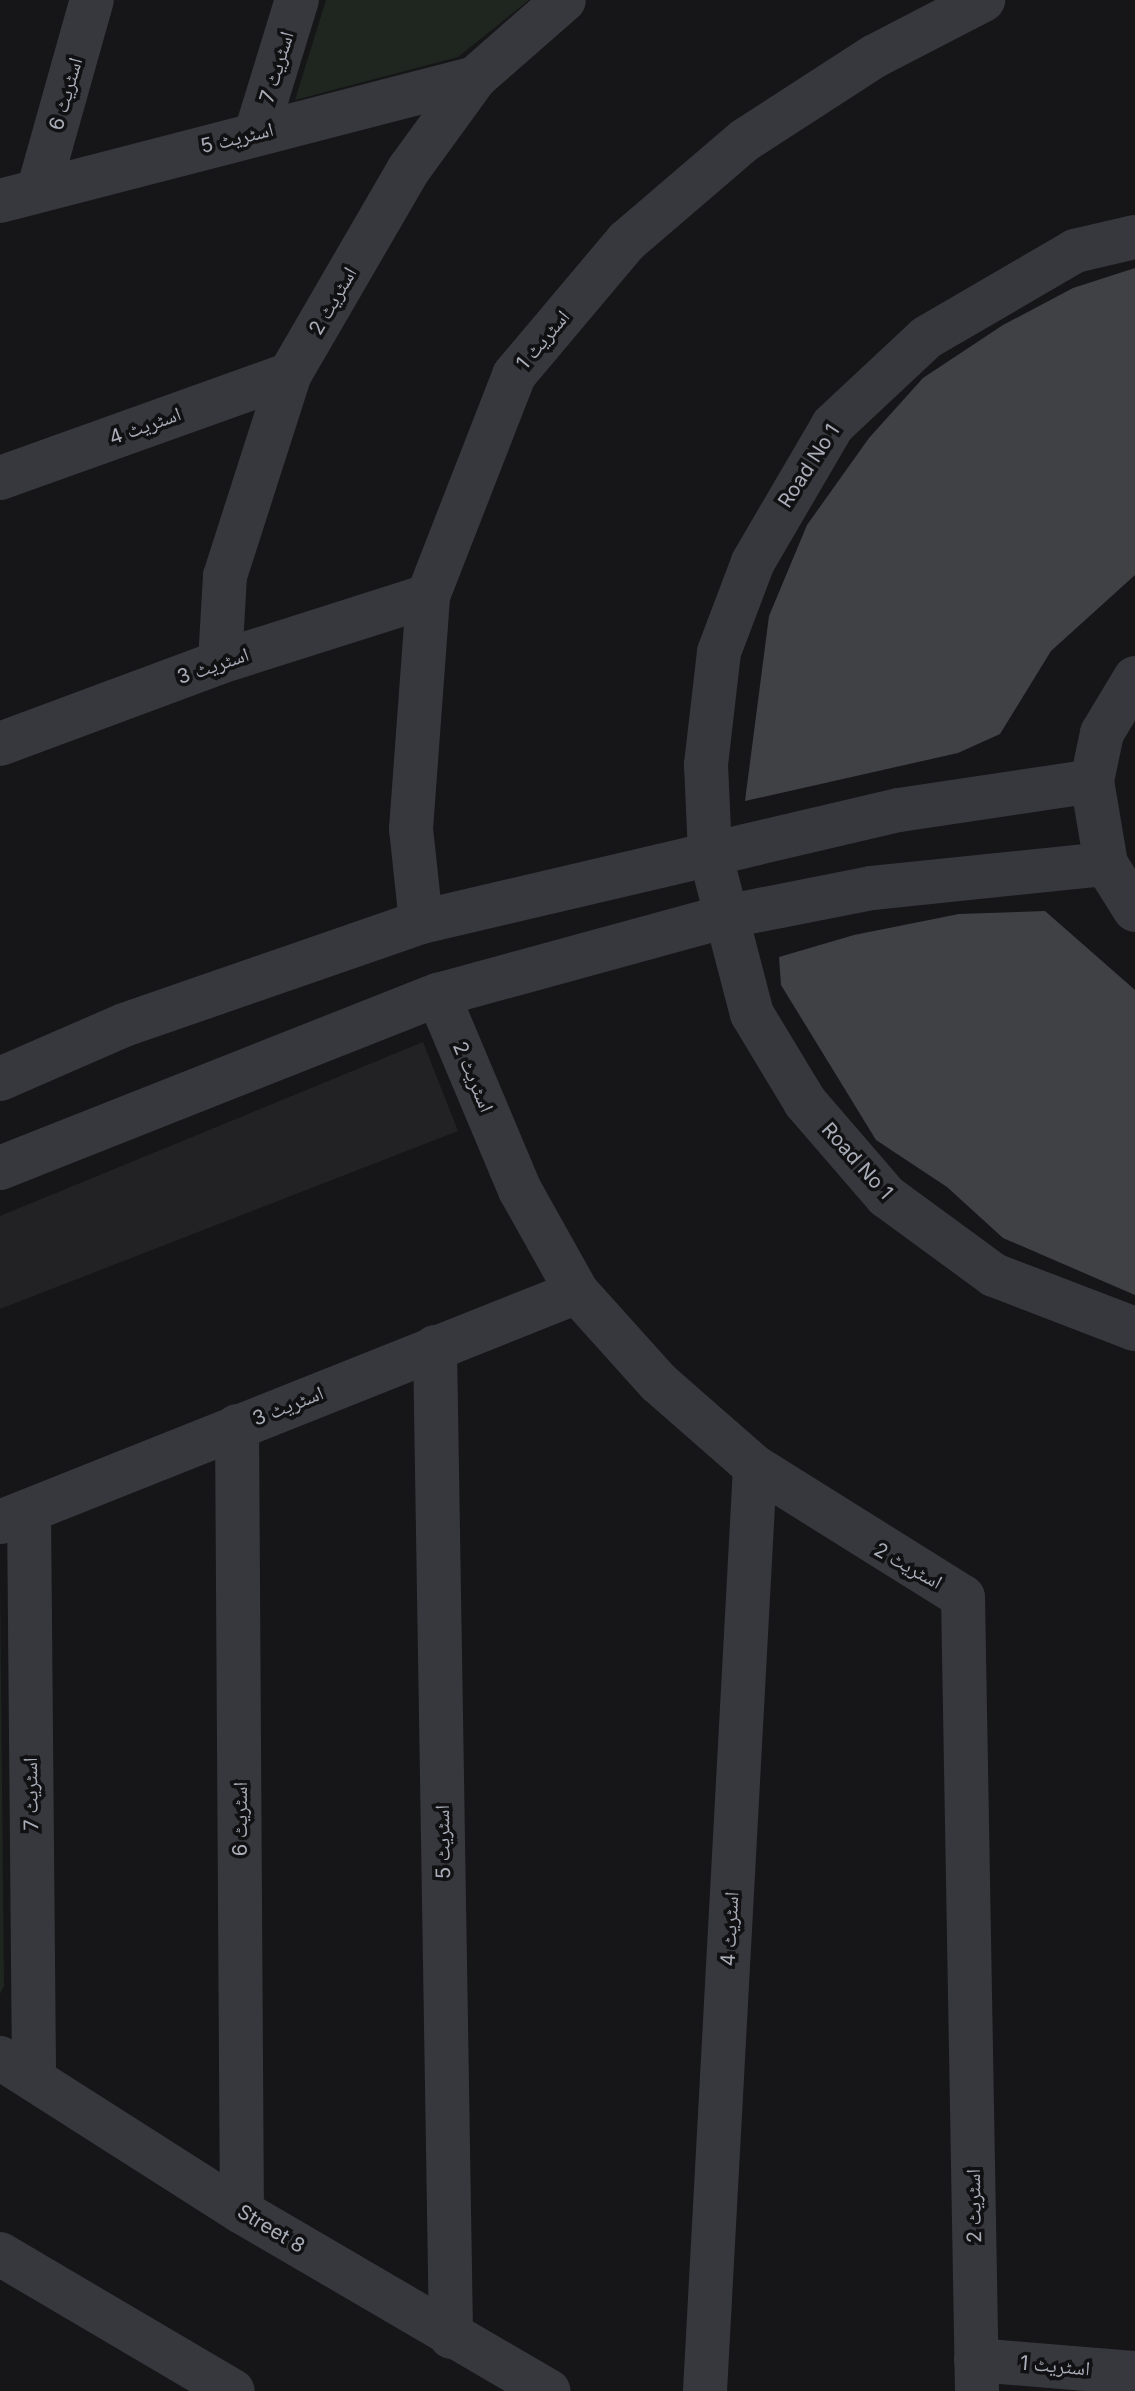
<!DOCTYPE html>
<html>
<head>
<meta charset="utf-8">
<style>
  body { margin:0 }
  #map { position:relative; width:1135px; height:2391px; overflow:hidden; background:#161618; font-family:Inter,"Noto Naskh Arabic",sans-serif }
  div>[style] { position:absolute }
  .built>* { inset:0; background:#222225 }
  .green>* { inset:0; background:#1e261f }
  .building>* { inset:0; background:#404145 }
  .minor>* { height:44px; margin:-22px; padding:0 22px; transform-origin:22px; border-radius:22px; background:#37383d }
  span { translate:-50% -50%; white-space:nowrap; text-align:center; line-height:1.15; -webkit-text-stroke:7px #111113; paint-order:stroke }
  .street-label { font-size:20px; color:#a8adb8 }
</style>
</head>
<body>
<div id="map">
  <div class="built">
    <div style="clip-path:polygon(423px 1042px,458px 1131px,0 1309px,0 1216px)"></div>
  </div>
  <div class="green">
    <div style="clip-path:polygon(326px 0,529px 0,458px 57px,295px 100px)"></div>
    <div style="clip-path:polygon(0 1577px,4px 1986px,0 1994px)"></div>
  </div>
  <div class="building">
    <div style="clip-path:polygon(1135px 268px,1135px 575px,1051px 651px,1000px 734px,958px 753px,745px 801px,769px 616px,807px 525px,869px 438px,923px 378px,1003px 325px,1073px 288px)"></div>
    <div style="clip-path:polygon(1045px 911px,1135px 990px,1135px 1295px,1003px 1238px,947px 1187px,876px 1140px,781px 985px,779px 957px,854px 935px,959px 914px)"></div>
  </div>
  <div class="minor">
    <div style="left:256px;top:133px;width:139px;rotate:-72.9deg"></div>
    <div style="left:39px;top:188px;width:195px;rotate:-74.3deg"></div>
    <div style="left:0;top:201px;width:491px;rotate:-14.5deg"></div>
    <div style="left:1135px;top:237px;width:62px;rotate:166.9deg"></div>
    <div style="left:1075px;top:251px;width:171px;rotate:149.8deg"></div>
    <div style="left:927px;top:337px;width:129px;rotate:136.9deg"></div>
    <div style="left:833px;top:425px;width:159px;rotate:120.3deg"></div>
    <div style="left:753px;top:562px;width:96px;rotate:110.7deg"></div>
    <div style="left:719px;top:652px;width:114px;rotate:96.6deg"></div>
    <div style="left:706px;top:765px;width:88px;rotate:87.4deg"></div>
    <div style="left:710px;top:853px;width:166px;rotate:75.4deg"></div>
    <div style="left:752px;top:1014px;width:103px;rotate:58.9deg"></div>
    <div style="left:805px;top:1102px;width:124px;rotate:49.2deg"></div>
    <div style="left:886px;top:1196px;width:134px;rotate:36.2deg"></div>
    <div style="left:994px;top:1275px;width:151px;rotate:21deg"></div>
    <div style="left:0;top:478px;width:308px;rotate:-19.7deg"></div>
    <div style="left:220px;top:662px;width:86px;rotate:-86.7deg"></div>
    <div style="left:225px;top:576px;width:212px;rotate:-72.2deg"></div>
    <div style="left:290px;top:374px;width:237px;rotate:-59.9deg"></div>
    <div style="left:409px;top:169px;width:112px;rotate:-54deg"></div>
    <div style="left:475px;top:78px;width:118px;rotate:-41.2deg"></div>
    <div style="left:1135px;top:678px;width:64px;rotate:121deg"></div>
    <div style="left:1102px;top:733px;width:49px;rotate:101.8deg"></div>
    <div style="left:1092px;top:781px;width:84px;rotate:80.4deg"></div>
    <div style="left:1106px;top:864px;width:54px;rotate:57.8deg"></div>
    <div style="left:0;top:744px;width:235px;rotate:-20.4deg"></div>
    <div style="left:220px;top:662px;width:218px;rotate:-17.6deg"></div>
    <div style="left:421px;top:922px;width:94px;rotate:-96.1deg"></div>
    <div style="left:411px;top:829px;width:234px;rotate:-85.8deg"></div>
    <div style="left:428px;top:596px;width:237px;rotate:-68.7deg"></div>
    <div style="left:514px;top:375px;width:175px;rotate:-49.9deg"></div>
    <div style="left:627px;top:241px;width:155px;rotate:-40.6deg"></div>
    <div style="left:745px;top:140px;width:155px;rotate:-32.9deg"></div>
    <div style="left:875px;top:56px;width:122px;rotate:-27.4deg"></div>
    <div style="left:438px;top:995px;width:212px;rotate:67.2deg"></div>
    <div style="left:520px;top:1190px;width:117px;rotate:60.8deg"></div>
    <div style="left:577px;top:1292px;width:122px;rotate:48deg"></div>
    <div style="left:659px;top:1383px;width:128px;rotate:41.2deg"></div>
    <div style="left:755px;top:1467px;width:245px;rotate:32deg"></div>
    <div style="left:963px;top:1597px;width:794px;rotate:88.99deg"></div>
    <div style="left:0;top:1079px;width:135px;rotate:-23.5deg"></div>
    <div style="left:124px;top:1025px;width:314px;rotate:-19.1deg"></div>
    <div style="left:421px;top:922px;width:491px;rotate:-13.2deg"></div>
    <div style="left:899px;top:810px;width:195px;rotate:-8.5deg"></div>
    <div style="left:0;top:1168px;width:471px;rotate:-21.6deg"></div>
    <div style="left:438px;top:995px;width:296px;rotate:-15.3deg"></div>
    <div style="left:724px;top:917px;width:151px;rotate:-11.1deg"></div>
    <div style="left:872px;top:888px;width:235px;rotate:-5.9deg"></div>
    <div style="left:435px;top:1347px;width:990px;rotate:89.07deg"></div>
    <div style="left:237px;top:1426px;width:786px;rotate:89.64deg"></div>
    <div style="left:29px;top:1511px;width:565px;rotate:89.49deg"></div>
    <div style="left:0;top:1522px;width:621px;rotate:-21.73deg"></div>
    <div style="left:0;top:2058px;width:287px;rotate:32.5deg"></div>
    <div style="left:242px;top:2212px;width:355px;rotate:30.3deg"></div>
    <div style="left:0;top:2254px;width:270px;rotate:30.5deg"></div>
    <div style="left:976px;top:2360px;width:160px;rotate:4.7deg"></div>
    <div style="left:705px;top:2391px;width:925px;rotate:-86.9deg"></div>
  </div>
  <div class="street-label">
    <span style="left:277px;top:67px;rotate:-73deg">اسٹریٹ 7</span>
    <span style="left:66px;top:94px;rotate:-74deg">اسٹریٹ 6</span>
    <span style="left:237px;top:138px;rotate:-14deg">اسٹریٹ 5</span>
    <span style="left:333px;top:301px;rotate:-60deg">اسٹریٹ 2</span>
    <span style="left:543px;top:340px;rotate:-50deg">اسٹریٹ 1</span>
    <span style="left:145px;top:426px;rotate:-20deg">اسٹریٹ 4</span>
    <span style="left:809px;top:466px;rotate:-57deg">Road No 1</span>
    <span style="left:213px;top:666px;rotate:-19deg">اسٹریٹ 3</span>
    <span style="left:473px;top:1077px;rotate:67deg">اسٹریٹ 2</span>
    <span style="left:857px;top:1161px;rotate:48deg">Road No 1</span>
    <span style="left:288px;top:1406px;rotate:-22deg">اسٹریٹ 3</span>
    <span style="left:908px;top:1566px;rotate:29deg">اسٹریٹ 2</span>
    <span style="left:31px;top:1794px;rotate:-91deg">اسٹریٹ 7</span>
    <span style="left:240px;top:1819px;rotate:-90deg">اسٹریٹ 6</span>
    <span style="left:443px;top:1842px;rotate:-91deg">اسٹریٹ 5</span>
    <span style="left:730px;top:1929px;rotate:-87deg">اسٹریٹ 4</span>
    <span style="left:974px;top:2206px;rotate:-91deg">اسٹریٹ 2</span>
    <span style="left:271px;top:2229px;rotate:31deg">Street 8</span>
    <span style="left:1055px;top:2366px;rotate:5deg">اسٹریٹ 1</span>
  </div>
</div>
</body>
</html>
